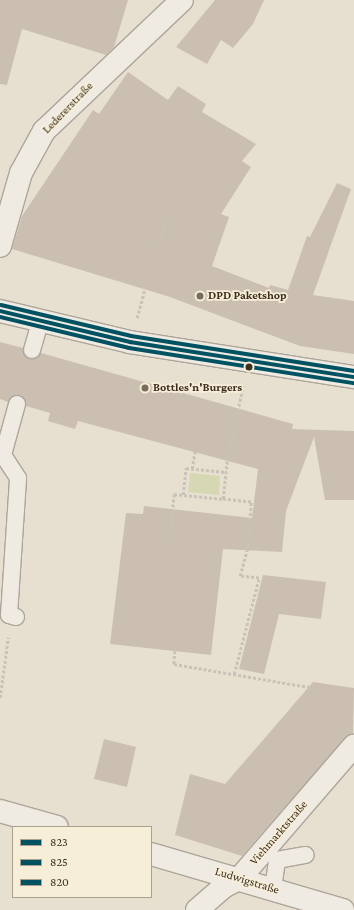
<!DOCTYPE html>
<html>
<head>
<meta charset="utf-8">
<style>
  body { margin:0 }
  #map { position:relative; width:354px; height:910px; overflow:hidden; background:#e7e0d1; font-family:"Crimson Pro",serif }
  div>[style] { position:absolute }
  .green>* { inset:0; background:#d6d7b3 }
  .building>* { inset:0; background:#cbbfb2 }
  .path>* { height:2.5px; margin-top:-1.25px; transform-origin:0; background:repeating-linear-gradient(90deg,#c8c2b9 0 3px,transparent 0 5px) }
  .roads { filter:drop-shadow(1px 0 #ada599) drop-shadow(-1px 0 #ada599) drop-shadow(0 1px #ada599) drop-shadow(0 -1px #ada599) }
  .service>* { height:16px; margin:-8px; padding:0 8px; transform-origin:8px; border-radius:8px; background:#efebe3 }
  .pedestrian>* { height:22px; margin:-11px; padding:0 11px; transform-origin:11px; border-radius:11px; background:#efebe3 }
  .minor>* { height:22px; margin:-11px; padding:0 11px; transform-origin:11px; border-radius:11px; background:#efebe3 }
  .tertiary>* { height:22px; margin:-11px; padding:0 11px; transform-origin:11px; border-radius:11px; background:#efebe3 }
  .bus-1>* { height:4px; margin:-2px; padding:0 2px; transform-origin:2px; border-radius:2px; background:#005262 }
  .bus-2>* { height:4px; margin:-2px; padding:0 2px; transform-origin:2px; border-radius:2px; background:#005262 }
  .bus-3>* { height:4px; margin:-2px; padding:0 2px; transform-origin:2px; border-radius:2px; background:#005262 }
  .dots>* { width:11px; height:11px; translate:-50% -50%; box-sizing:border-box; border:2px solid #f7eed8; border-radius:50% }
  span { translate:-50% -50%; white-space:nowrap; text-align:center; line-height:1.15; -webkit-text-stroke:3.5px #f7eed8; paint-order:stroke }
  .street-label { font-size:12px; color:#3d2e20 }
  .poi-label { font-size:12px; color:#3d2e20; font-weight:700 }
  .left { translate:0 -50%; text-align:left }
  .legend { position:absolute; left:12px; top:826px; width:140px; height:72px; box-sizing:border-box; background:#f7eed8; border:1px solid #ada18e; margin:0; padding:5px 7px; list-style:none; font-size:12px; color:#3d2e20 }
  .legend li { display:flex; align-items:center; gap:8px; height:20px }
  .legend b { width:20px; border:1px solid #ada18e }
</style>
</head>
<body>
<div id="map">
  <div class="green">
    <div style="clip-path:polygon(190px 473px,220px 476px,219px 495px,188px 492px)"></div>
  </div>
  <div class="building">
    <div style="clip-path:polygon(0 0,128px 0,114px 47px,106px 55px,22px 29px,7px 85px,0 84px)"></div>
    <div style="clip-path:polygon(215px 0,264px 0,253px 24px,233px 48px,221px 40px,207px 64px,176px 47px)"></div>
    <div style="clip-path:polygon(128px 72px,168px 100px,178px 86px,206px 104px,202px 112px,256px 144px,242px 161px,251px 167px,221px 214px,229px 217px,212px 266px,269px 288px,270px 285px,288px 290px,307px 236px,310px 237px,337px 183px,351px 189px,313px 295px,354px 301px,354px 354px,300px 346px,170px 297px,12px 249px,22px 216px,93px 110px,99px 114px)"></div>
    <div style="clip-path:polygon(0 342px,23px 348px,29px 359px,41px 353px,293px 424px,292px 429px,354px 431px,354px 500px,325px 500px,314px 437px,286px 511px,282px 552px,223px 549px,211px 655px,110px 644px,126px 513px,143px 514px,144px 506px,252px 518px,258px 469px,78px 421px,75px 429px,48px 421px,50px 413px,26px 406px,20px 395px,8px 402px,0 399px)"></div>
    <div style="clip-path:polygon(263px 575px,326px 582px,321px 619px,279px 614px,264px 674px,239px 669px)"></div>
    <div style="clip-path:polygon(313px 682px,354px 688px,353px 734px,345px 738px,242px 856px,175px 835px,190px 774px,225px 784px)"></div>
    <div style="clip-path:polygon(104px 739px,136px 747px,127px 787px,94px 779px)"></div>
  </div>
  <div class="path">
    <div style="left:156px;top:250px;width:35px;rotate:-70deg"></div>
    <div style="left:137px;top:318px;width:30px;rotate:-75deg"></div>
    <div style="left:192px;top:469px;width:18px;rotate:-81deg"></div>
    <div style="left:183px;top:495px;width:27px;rotate:-84deg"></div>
    <div style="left:186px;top:468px;width:40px;rotate:5.7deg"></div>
    <div style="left:174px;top:543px;width:5px;rotate:-169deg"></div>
    <div style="left:169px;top:542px;width:48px;rotate:-84.1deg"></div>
    <div style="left:174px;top:494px;width:49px;rotate:5.8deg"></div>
    <div style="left:175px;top:651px;width:13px;rotate:94deg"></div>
    <div style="left:174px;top:664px;width:137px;rotate:9.7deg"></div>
    <div style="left:234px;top:674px;width:99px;rotate:-75.4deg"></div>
    <div style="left:259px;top:578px;width:19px;rotate:-174deg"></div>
    <div style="left:240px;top:576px;width:31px;rotate:-75deg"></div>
    <div style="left:248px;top:546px;width:44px;rotate:-86.1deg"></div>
    <div style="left:251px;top:502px;width:28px;rotate:-174deg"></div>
    <div style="left:223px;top:499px;width:39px;rotate:-84deg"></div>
    <div style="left:227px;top:460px;width:76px;rotate:-77.8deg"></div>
    <div style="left:0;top:698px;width:61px;rotate:-82.4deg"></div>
  </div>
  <div class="roads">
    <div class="service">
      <div style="left:32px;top:350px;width:29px;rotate:-74deg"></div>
      <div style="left:16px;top:617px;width:7px;rotate:-164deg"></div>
      <div style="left:9px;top:615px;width:137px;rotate:-86.2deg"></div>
      <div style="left:18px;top:478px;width:27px;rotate:-123deg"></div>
      <div style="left:3px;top:455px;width:53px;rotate:-74.6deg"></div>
      <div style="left:273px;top:889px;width:29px;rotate:-82deg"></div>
      <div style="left:277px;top:860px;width:29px;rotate:-10deg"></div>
    </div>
    <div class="pedestrian">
      <div style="left:239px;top:879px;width:176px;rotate:-49.2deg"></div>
    </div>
    <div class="minor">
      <div style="left:0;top:246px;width:76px;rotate:-74deg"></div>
      <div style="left:21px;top:173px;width:48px;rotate:-61.3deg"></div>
      <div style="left:44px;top:131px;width:190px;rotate:-43.5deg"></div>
      <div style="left:0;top:811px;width:59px;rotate:15.7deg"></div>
      <div style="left:151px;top:854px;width:200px;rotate:16.3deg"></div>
      <div style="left:197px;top:910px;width:37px;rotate:-41deg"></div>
      <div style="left:225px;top:886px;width:16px;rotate:-27deg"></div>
    </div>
    <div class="tertiary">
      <div style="left:0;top:311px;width:134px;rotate:13.4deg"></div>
      <div style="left:130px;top:342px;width:227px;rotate:8.9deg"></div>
    </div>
  </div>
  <div class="bus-1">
    <div style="left:0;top:311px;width:134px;rotate:13.4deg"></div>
    <div style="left:130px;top:342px;width:227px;rotate:8.9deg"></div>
  </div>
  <div class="bus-2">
    <div style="left:0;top:317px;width:133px;rotate:13.5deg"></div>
    <div style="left:129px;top:348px;width:227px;rotate:8.9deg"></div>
  </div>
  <div class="bus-3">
    <div style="left:1px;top:305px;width:134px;rotate:13.4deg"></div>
    <div style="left:131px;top:336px;width:226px;rotate:8.9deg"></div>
  </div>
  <div class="dots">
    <div style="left:200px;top:296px;background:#786c5e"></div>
    <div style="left:249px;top:367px;background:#3d2e20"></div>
    <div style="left:145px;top:388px;background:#786c5e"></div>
  </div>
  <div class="street-label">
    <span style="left:68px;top:108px;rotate:-46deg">Ledererstraße</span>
    <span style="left:279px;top:833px;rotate:-49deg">Viehmarktstraße</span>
    <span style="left:247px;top:881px;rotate:17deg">Ludwigstraße</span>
  </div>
  <div class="poi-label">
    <span class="left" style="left:208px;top:296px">DPD Paketshop</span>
    <span class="left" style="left:153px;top:388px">Bottles'n'Burgers</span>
  </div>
  <ul class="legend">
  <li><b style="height:5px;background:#005262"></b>823</li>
  <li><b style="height:5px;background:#005262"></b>825</li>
  <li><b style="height:5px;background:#005262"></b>820</li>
  </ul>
</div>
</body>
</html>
